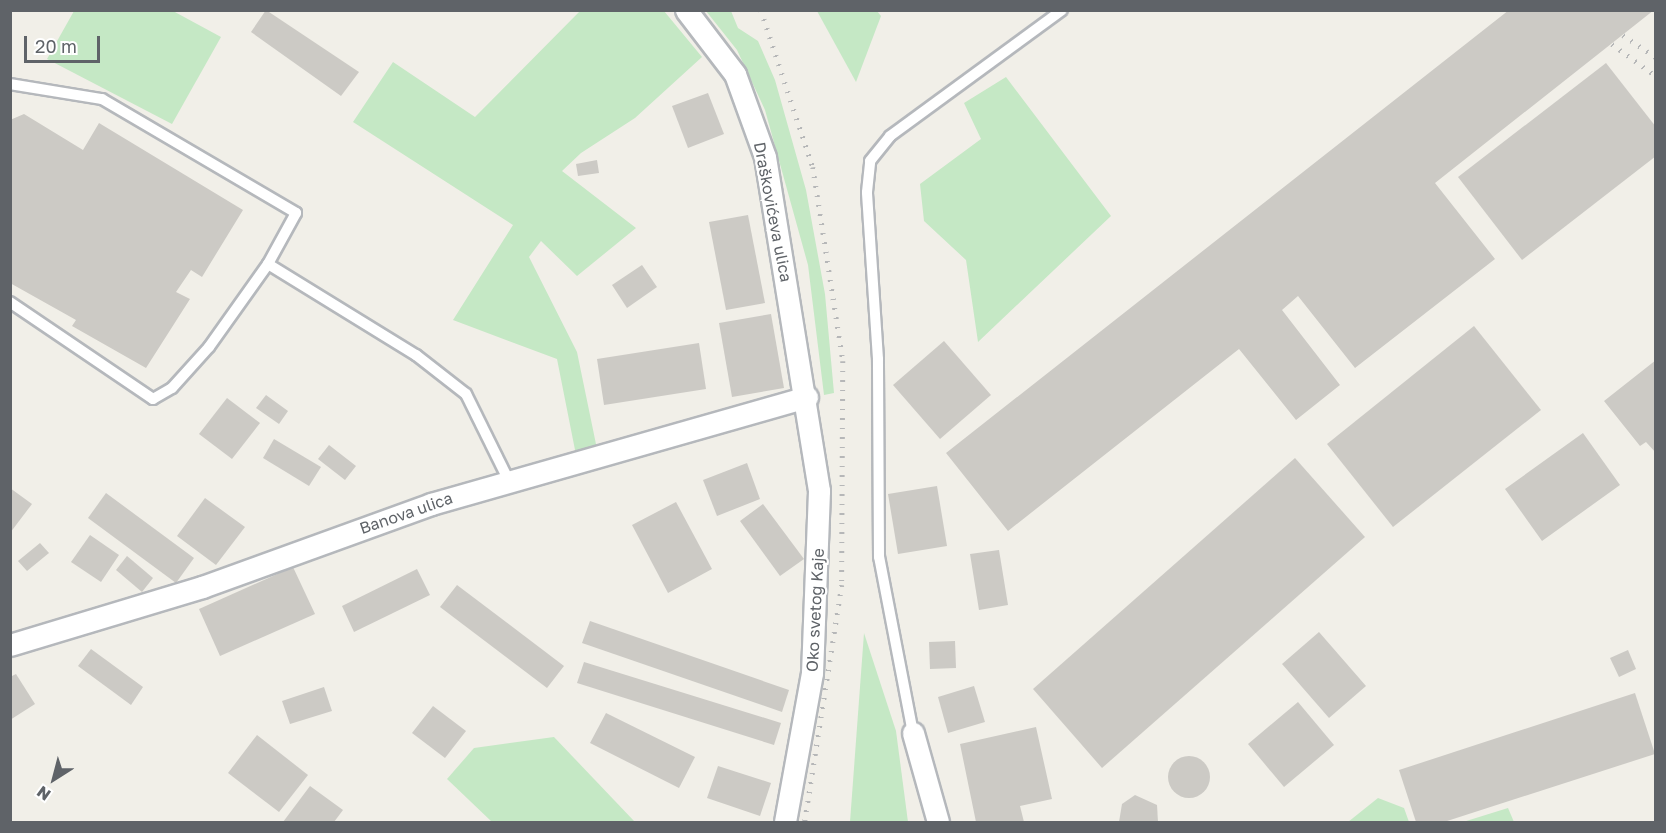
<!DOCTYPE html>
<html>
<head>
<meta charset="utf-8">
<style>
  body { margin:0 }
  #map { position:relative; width:1666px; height:833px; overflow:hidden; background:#f1efe8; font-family:"Golos Text",sans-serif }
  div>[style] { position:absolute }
  .green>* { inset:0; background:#c5e8c5 }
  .building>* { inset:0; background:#cccac5 }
  .round { border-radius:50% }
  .roads { filter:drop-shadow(2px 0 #b5b8bc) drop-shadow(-2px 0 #b5b8bc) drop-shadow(0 2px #b5b8bc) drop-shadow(0 -2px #b5b8bc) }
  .service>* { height:10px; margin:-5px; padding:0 5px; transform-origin:5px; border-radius:5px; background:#fff }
  .minor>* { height:21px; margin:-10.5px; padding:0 10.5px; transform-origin:10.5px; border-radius:10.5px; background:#fff }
  .rail>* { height:4.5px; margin-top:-2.25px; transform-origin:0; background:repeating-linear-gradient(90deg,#b6b7b8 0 1.5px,transparent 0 9.5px) }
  span { translate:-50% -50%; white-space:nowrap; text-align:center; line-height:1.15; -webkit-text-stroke:4.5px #fff; paint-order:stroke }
  .street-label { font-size:16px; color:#5f6368 }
  .frame { position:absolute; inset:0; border:12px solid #5f6368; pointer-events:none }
  .north { position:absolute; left:24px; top:749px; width:60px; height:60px; -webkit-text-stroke:4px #fff; paint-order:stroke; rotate:216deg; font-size:16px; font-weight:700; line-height:24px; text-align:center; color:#5f6368 }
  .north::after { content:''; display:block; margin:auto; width:21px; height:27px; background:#5f6368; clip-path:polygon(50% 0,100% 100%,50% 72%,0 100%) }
  .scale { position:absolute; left:24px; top:36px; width:76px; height:27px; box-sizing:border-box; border:3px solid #5f6368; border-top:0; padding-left:8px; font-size:18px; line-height:21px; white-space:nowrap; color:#5f6368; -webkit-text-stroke:4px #fff; paint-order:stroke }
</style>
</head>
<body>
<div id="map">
  <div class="green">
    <div style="clip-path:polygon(74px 11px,173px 11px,221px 37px,172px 124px,47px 59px)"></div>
    <div style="clip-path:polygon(580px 11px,664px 11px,702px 57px,635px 118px,581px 153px,562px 171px,636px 228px,577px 276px,541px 241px,529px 257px,577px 352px,597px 449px,576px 455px,557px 359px,453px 320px,513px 225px,353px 122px,393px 62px,475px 117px)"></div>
    <div style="clip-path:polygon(706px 11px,731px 11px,738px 28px,758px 41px,775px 80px,806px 190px,825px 294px,834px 393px,824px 395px,808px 265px,765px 110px,737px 50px)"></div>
    <div style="clip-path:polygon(817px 11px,877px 11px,881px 16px,856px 82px)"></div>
    <div style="clip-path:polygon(1006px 77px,1111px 216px,978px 342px,966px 260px,924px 221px,920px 184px,981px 139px,964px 103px)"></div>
    <div style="clip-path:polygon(864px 633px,896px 731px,908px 822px,850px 822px)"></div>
    <div style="clip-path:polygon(554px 737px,635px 822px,492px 822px,447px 779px,474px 748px)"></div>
    <div style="clip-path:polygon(1378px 798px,1404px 808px,1409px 822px,1348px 822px)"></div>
    <div style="clip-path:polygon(1508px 808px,1514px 822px,1463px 822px)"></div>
  </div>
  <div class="building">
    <div style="clip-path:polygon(266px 10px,359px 72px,341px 96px,251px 32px)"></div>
    <div style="clip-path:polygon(1509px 10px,1654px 10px,1435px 183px,1495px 259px,1355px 368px,1298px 296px,1282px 310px,1340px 385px,1296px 420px,1239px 349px,1008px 531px,946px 453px)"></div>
    <div style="clip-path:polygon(1606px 63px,1656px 127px,1656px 156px,1522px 260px,1458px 177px)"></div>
    <div style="clip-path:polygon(708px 93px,724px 134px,688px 148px,672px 106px)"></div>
    <div style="clip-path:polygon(24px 114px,83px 150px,99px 123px,243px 210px,202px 277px,191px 270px,176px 292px,190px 299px,146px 368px,72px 326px,76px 320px,10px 283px,10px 120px)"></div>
    <div style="clip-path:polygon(597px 160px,599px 173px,578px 176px,576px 164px)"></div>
    <div style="clip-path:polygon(748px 215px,765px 303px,726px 310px,709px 222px)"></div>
    <div style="clip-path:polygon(642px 265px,657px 287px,627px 308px,612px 285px)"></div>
    <div style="clip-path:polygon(771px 314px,784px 388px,732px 397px,719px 323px)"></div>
    <div style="clip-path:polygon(1474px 326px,1541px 410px,1393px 527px,1327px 444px)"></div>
    <div style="clip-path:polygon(944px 341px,991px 395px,940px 439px,893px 385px)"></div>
    <div style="clip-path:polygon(699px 343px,706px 389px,604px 405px,597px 359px)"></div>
    <div style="clip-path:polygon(1656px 360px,1656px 453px,1646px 442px,1640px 446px,1604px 401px)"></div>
    <div style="clip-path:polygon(266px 395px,288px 411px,279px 424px,256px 408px)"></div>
    <div style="clip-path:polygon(227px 398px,260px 423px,232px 459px,199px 434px)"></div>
    <div style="clip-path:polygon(1583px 433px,1620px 485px,1542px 541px,1505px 489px)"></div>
    <div style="clip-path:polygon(274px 439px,321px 467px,309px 486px,263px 458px)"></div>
    <div style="clip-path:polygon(329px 445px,356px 466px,345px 480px,318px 459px)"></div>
    <div style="clip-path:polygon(1295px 458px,1365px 537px,1102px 768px,1033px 689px)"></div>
    <div style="clip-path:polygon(747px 463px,760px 499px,717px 516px,703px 480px)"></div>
    <div style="clip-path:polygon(937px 486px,947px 546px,898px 554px,888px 494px)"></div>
    <div style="clip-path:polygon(10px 488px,32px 504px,10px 533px)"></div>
    <div style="clip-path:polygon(106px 493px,194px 558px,176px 583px,88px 518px)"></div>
    <div style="clip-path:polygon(205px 498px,245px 527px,216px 565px,177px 536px)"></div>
    <div style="clip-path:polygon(676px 502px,712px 569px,668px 593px,632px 525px)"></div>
    <div style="clip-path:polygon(763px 504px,804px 559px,780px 576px,740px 521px)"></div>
    <div style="clip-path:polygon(90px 535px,119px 555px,101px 582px,71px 562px)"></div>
    <div style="clip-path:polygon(40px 543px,49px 553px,27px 571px,18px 561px)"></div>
    <div style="clip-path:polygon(999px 550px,1008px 605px,979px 610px,970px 554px)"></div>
    <div style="clip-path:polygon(127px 556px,153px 578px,142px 592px,116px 570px)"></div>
    <div style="clip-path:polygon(293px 567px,315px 614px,220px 656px,199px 609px)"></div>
    <div style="clip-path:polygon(417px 569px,430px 595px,354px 632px,342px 606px)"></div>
    <div style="clip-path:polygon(457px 585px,564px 666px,547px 688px,440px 607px)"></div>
    <div style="clip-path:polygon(590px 621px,789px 690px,782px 712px,582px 643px)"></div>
    <div style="clip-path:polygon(1319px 632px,1366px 686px,1329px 718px,1282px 664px)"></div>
    <div style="clip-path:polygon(955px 641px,956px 668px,930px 669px,929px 642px)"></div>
    <div style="clip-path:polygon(91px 649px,143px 687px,131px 705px,78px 666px)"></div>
    <div style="clip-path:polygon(1628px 650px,1636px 669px,1619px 677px,1610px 658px)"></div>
    <div style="clip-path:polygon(584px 662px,781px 723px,774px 745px,577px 683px)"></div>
    <div style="clip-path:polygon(16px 674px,35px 704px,10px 720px,10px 677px)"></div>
    <div style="clip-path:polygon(974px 686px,985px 722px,948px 733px,938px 697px)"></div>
    <div style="clip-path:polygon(324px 687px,332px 711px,290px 724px,282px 701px)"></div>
    <div style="clip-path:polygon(1635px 693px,1655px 754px,1444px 822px,1416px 822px,1399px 770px)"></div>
    <div style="clip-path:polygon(1298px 702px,1334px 745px,1284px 787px,1248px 744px)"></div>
    <div style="clip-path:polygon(433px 706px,466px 731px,445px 758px,412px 733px)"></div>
    <div style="clip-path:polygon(606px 713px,695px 757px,679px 788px,590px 743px)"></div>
    <div style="clip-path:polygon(1036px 727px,1052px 799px,1020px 806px,1024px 822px,976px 822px,960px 744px)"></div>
    <div style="clip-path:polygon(257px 735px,308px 775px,279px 812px,228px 773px)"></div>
    <div class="round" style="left:1168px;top:756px;width:42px;height:42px"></div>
    <div style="clip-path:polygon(718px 766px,771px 783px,760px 816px,707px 798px)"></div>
    <div style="clip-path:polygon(310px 786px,343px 810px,334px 822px,283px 822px)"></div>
    <div style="clip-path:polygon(1135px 795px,1157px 805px,1158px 822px,1119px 822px,1122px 804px)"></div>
  </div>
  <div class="roads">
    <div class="service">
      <div style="left:10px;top:84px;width:93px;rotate:9.3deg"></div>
      <div style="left:102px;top:99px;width:225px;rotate:30.4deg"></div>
      <div style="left:296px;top:213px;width:58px;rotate:118.8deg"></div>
      <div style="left:268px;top:264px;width:102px;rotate:125.4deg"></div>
      <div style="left:209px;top:347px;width:55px;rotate:132.1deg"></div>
      <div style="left:172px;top:388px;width:22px;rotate:150deg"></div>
      <div style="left:153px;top:399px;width:173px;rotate:-145.9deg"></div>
      <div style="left:268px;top:264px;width:174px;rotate:31.6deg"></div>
      <div style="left:416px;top:355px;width:63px;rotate:38deg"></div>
      <div style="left:466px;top:394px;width:97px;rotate:63.7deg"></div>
      <div style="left:913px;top:733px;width:179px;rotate:-100.9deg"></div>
      <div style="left:879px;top:557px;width:198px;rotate:-90.3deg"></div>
      <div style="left:878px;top:359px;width:167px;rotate:-93.8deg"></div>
      <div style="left:867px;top:192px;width:31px;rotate:-84deg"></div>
      <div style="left:870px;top:161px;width:32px;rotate:-51deg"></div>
      <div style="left:890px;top:136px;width:213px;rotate:-36.2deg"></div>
    </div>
    <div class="minor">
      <div style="left:686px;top:10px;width:81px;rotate:52.6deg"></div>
      <div style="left:735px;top:74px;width:88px;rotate:70.1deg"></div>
      <div style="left:765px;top:157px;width:338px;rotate:80.8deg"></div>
      <div style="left:819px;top:491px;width:182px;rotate:92.2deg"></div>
      <div style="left:812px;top:673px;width:151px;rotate:100.3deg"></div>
      <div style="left:10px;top:645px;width:201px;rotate:-16.8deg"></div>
      <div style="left:202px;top:587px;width:244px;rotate:-19.9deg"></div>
      <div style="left:431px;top:504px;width:391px;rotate:-15.9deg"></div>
      <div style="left:913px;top:733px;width:92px;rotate:74.3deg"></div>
    </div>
  </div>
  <div class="rail">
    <div style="left:761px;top:10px;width:165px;rotate:71.7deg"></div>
    <div style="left:813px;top:167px;width:196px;rotate:81.2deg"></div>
    <div style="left:843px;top:361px;width:224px;rotate:90.3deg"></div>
    <div style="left:842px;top:585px;width:240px;rotate:98.9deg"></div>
    <div style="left:1623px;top:35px;width:40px;rotate:34deg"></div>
    <div style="left:1612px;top:44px;width:54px;rotate:36deg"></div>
  </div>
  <div class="street-label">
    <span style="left:773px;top:212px;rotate:79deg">Draškovićeva ulica</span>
    <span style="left:406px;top:513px;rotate:-19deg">Banova ulica</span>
    <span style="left:815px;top:610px;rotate:-87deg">Oko svetog Kaje</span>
  </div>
  <div class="frame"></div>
  <div class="north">N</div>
  <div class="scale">20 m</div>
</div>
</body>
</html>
